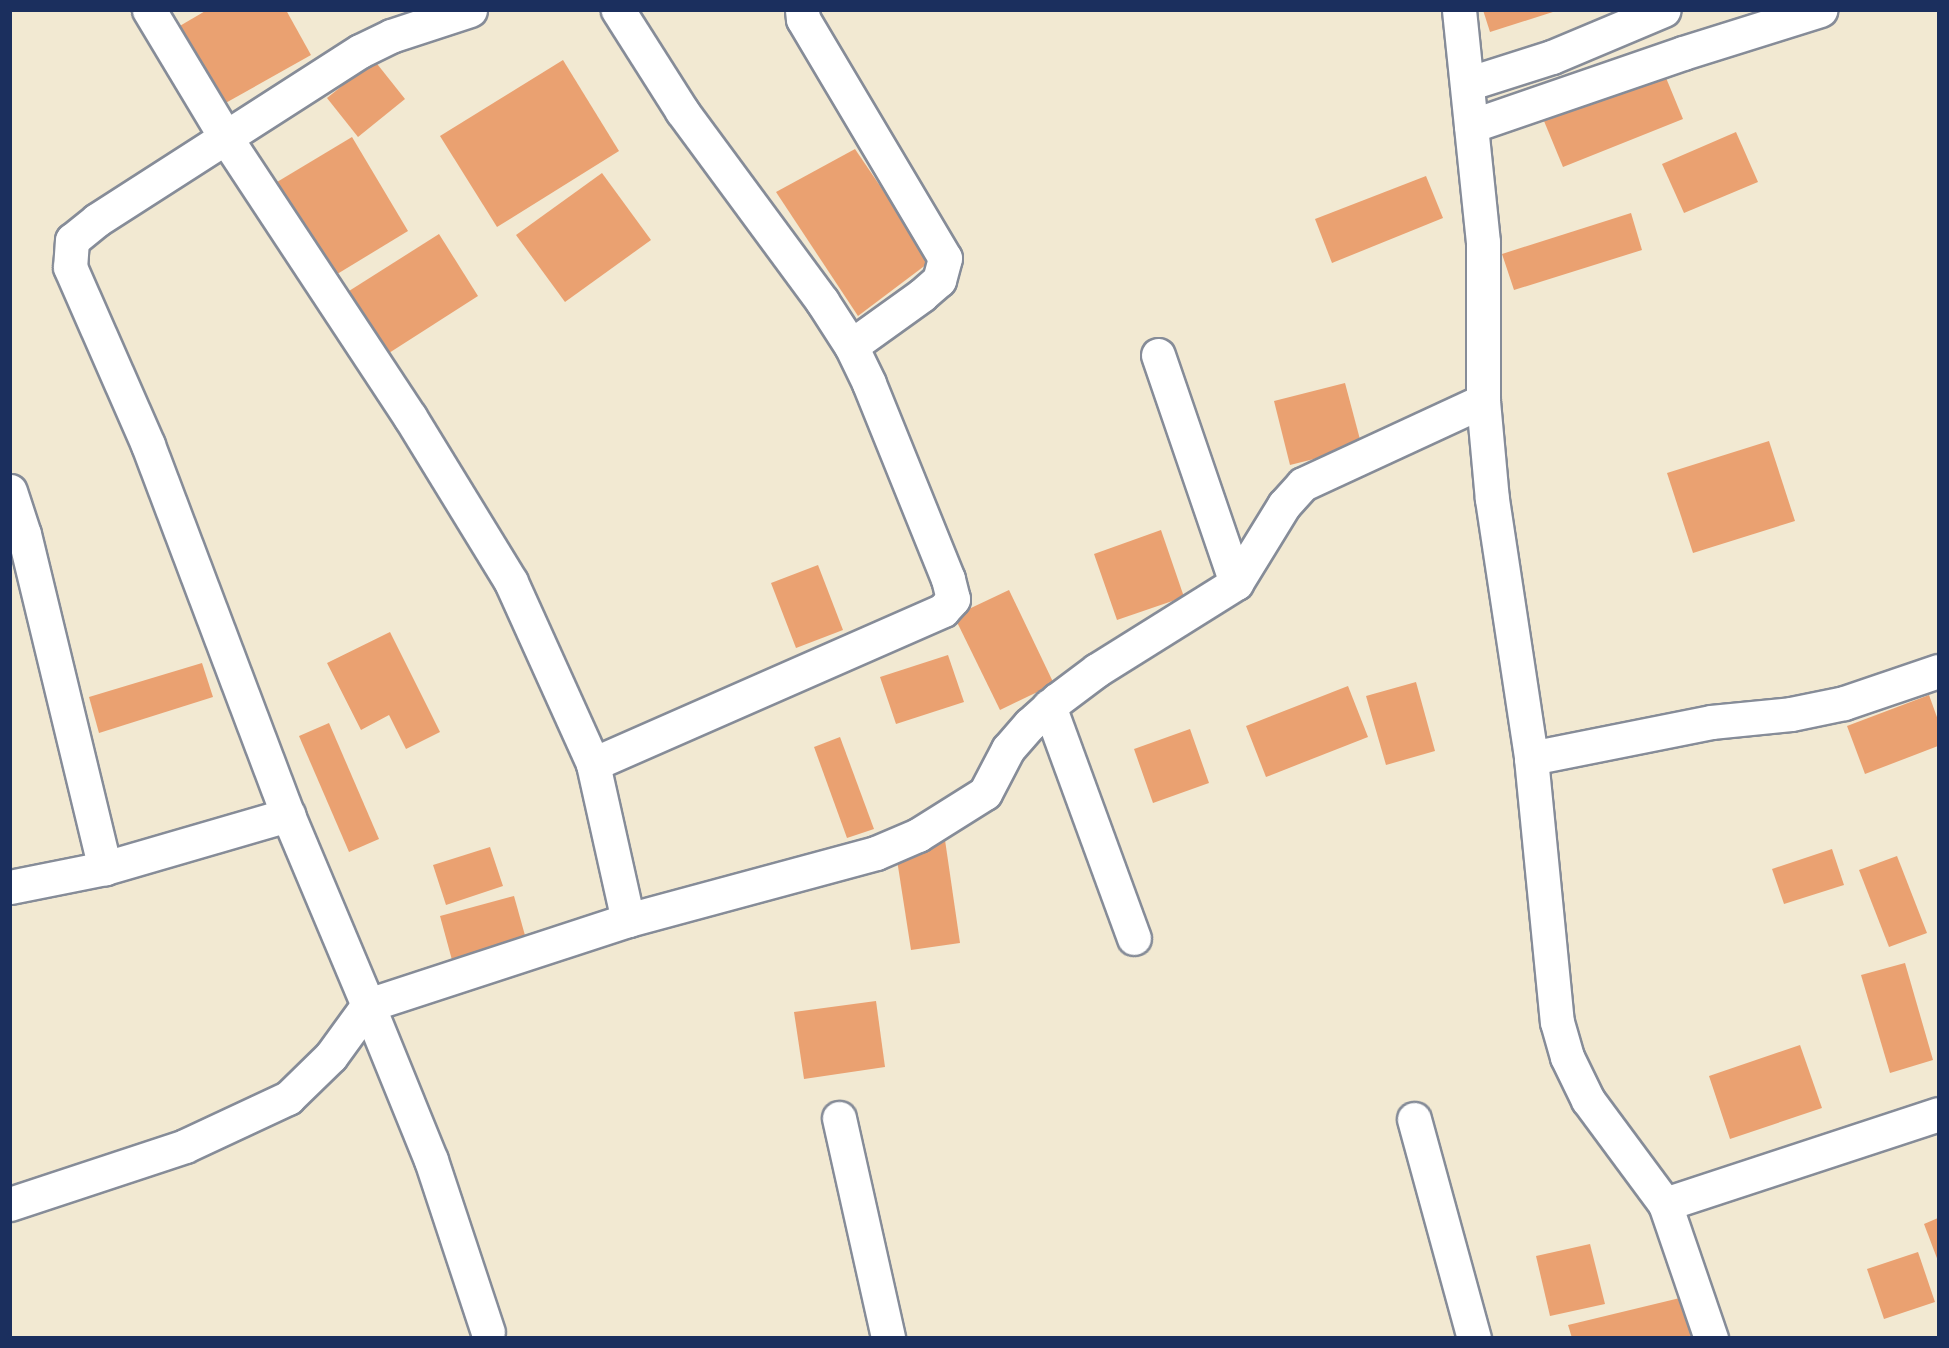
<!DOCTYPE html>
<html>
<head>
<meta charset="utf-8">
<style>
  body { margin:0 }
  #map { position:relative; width:1949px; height:1348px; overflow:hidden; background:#f2e9d2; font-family:"Comic Neue",sans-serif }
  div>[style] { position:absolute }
  .building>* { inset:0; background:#eaa171 }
  .roads { filter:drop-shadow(2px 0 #868c98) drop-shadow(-2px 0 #868c98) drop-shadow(0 2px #868c98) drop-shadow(0 -2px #868c98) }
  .street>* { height:33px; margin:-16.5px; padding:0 16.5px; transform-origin:16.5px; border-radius:16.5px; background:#fff }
  .secondary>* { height:33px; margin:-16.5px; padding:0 16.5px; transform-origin:16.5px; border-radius:16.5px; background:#fff }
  span { translate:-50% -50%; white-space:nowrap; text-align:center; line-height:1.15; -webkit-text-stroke:6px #fff; paint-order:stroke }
  .frame { position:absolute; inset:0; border:12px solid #1b2f5e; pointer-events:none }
</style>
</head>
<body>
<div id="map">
  <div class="building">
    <div style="clip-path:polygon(207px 10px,286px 10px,311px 55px,222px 105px,178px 27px)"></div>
    <div style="clip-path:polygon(1483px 10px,1555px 10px,1556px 11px,1490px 32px)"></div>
    <div style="clip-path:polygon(374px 60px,405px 99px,358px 137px,327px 98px)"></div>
    <div style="clip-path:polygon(563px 60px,619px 151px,497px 227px,440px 136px)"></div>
    <div style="clip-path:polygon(1664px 73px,1683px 119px,1563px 167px,1544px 121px)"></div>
    <div style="clip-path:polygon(1736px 132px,1758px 182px,1684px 213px,1662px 164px)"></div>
    <div style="clip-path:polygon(352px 137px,408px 231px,329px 279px,272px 185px)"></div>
    <div style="clip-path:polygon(855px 149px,931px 261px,858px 316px,776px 192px)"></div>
    <div style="clip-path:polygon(602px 173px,651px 240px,565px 302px,516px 235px)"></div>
    <div style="clip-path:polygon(1426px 176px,1443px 218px,1332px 263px,1315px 219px)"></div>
    <div style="clip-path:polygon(1631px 213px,1642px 250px,1514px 290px,1502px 254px)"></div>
    <div style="clip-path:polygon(439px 234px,478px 296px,389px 353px,349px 291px)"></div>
    <div style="clip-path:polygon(1345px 383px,1362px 447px,1290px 465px,1274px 401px)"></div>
    <div style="clip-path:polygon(1769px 441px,1795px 521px,1693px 553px,1667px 473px)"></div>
    <div style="clip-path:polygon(1161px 530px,1184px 597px,1117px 620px,1094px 554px)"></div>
    <div style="clip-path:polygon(818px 565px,843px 630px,796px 648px,771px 583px)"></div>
    <div style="clip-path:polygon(1009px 590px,1054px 684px,1000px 710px,954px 616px)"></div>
    <div style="clip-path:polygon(390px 632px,440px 732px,406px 749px,389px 715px,361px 730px,327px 663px)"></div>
    <div style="clip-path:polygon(948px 655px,964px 702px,896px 724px,880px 677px)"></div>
    <div style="clip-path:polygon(202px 663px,213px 697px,99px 733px,89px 697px)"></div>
    <div style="clip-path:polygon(1416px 682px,1435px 751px,1386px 765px,1366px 696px)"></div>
    <div style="clip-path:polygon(1348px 686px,1368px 737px,1266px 777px,1246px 726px)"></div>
    <div style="clip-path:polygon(1929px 695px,1938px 720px,1938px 746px,1865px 774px,1847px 726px)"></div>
    <div style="clip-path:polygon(329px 723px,379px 839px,349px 852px,299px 736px)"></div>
    <div style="clip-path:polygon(1190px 729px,1209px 783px,1153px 803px,1134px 749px)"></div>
    <div style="clip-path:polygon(840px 737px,874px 829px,847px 838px,814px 747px)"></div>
    <div style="clip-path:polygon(945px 840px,960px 943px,911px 950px,895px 847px)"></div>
    <div style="clip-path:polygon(490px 847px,503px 886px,446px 905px,433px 865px)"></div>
    <div style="clip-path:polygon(1832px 849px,1844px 885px,1784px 904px,1772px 869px)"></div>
    <div style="clip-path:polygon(1897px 856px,1927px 933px,1889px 947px,1859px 870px)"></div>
    <div style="clip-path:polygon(514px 896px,526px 939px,452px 960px,440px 916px)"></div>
    <div style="clip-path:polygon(1905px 963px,1933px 1060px,1890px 1073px,1861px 975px)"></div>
    <div style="clip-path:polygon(876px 1001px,885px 1067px,804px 1079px,794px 1012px)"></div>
    <div style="clip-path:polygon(1800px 1045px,1822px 1108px,1730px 1139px,1709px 1076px)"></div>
    <div style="clip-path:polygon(1938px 1218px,1938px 1261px,1924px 1224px)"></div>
    <div style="clip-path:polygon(1590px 1244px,1605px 1304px,1550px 1316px,1536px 1256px)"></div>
    <div style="clip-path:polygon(1918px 1252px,1935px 1302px,1884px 1319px,1867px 1269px)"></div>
    <div style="clip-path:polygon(1684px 1297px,1693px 1335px,1682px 1338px,1572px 1338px,1568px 1325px)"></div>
  </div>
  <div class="roads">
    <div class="street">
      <div style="left:149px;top:10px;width:149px;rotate:59deg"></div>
      <div style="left:226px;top:138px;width:334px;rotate:56.6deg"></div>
      <div style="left:410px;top:417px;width:193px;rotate:58.5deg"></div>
      <div style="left:511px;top:582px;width:200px;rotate:65.7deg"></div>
      <div style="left:593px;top:764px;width:160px;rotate:77.4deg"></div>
      <div style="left:470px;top:10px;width:83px;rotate:161.8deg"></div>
      <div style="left:391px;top:36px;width:34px;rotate:154deg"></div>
      <div style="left:360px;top:51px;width:313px;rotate:147.3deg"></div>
      <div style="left:97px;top:220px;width:32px;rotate:141deg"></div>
      <div style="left:72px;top:240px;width:27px;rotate:94deg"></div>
      <div style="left:70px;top:267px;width:194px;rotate:66.3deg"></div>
      <div style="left:148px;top:445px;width:396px;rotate:69.3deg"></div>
      <div style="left:288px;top:815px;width:206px;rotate:67.2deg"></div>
      <div style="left:368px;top:1005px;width:274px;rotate:-18.1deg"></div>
      <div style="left:628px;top:920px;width:257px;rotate:-15.1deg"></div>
      <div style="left:876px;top:853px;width:46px;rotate:-23.2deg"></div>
      <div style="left:918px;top:835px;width:79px;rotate:-32.1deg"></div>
      <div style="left:985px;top:793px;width:50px;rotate:-62.4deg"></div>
      <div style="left:1008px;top:749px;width:33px;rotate:-49deg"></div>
      <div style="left:1030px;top:724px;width:36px;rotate:-42deg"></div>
      <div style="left:1057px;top:700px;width:50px;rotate:-36.9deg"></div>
      <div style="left:1097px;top:670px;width:164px;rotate:-32deg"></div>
      <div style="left:1236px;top:583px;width:92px;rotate:-58.4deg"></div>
      <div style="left:1284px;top:505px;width:28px;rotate:-48deg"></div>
      <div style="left:1303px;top:484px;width:198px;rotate:-24.8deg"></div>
      <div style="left:802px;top:10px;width:9px;rotate:84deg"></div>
      <div style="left:803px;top:19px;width:278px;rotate:59.3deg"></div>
      <div style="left:945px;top:258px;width:23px;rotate:105deg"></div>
      <div style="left:939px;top:280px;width:23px;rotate:139deg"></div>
      <div style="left:922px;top:295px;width:87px;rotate:144.3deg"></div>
      <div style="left:1467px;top:84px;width:89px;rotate:-17.6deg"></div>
      <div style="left:1552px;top:57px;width:121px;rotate:-22.8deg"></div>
      <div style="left:1471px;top:126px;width:224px;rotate:-19deg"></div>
      <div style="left:1683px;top:53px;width:144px;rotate:-17.4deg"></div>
      <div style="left:1158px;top:355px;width:241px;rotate:71.1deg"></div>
      <div style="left:10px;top:491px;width:45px;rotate:72deg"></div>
      <div style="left:24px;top:534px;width:344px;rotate:76.4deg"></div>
      <div style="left:1049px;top:706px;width:247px;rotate:69.9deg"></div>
      <div style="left:1531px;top:758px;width:184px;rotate:-11.3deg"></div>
      <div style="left:1711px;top:722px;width:80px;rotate:-5.7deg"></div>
      <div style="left:1791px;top:714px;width:54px;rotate:-11.7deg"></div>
      <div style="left:1844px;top:703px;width:99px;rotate:-18.8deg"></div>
      <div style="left:593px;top:764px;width:382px;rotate:-23.7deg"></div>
      <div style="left:943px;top:610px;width:15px;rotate:-48deg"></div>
      <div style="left:953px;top:599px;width:21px;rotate:-104deg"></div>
      <div style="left:948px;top:579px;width:211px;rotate:-112deg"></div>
      <div style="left:869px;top:383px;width:41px;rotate:-115.9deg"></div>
      <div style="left:851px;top:346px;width:54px;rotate:-122.8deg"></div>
      <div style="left:822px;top:301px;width:236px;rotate:-126.4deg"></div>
      <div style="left:682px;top:111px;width:120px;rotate:-122.4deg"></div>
      <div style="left:10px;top:887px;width:97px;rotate:-11.3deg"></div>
      <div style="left:105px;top:868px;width:191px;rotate:-16.2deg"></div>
      <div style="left:368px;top:1005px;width:167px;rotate:67.9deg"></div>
      <div style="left:431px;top:1160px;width:181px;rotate:71.7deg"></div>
      <div style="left:839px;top:1118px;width:225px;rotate:77.4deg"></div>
      <div style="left:1414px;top:1119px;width:227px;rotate:74.7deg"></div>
      <div style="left:10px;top:1204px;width:184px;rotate:-18.3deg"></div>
      <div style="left:185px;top:1146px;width:114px;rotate:-25deg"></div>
      <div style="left:288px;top:1098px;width:60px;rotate:-44.3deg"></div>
      <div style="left:331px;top:1056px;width:63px;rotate:-54deg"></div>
      <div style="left:1665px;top:1204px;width:287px;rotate:-18.2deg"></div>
    </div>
    <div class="secondary">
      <div style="left:1459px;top:10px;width:233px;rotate:84.1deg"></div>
      <div style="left:1483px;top:242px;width:159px;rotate:90deg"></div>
      <div style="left:1483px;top:401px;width:98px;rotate:84.8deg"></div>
      <div style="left:1492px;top:499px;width:262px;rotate:81.4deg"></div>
      <div style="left:1531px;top:758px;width:265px;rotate:84.4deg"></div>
      <div style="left:1557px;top:1022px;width:36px;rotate:74deg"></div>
      <div style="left:1567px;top:1057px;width:48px;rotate:64deg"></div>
      <div style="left:1588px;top:1100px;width:129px;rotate:53.5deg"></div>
      <div style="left:1665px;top:1204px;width:142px;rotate:71.1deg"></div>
    </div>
  </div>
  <div class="frame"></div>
</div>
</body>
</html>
